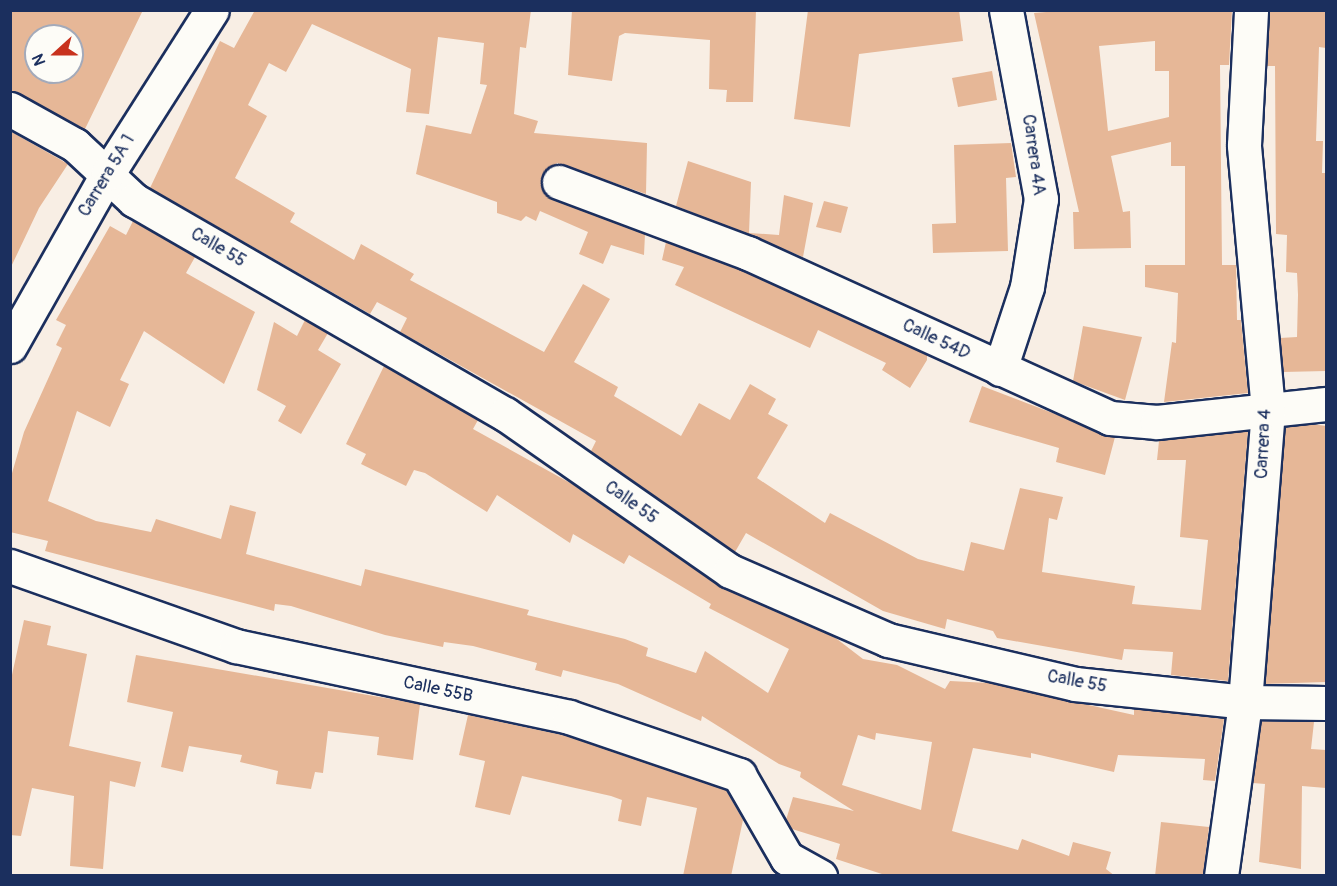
<!DOCTYPE html>
<html>
<head>
<meta charset="utf-8">
<style>
  body { margin:0 }
  #map { position:relative; width:1337px; height:886px; overflow:hidden; background:#f8eee4; font-family:Pangolin,sans-serif }
  div>[style] { position:absolute }
  .building>* { inset:0; background:#e6b797 }
  .roads { filter:drop-shadow(2px 0 #1b2f5e) drop-shadow(-2px 0 #1b2f5e) drop-shadow(0 2px #1b2f5e) drop-shadow(0 -2px #1b2f5e) }
  .street>* { height:33px; margin:-16.5px; padding:0 16.5px; transform-origin:16.5px; border-radius:16.5px; background:#fdfcf7 }
  span { translate:-50% -50%; white-space:nowrap; text-align:center; line-height:1.15; -webkit-text-stroke:5px #fdfcf7; paint-order:stroke }
  .street-label { font-size:18px; color:#1b2f5e }
  .frame { position:absolute; inset:0; border:12px solid #1b2f5e; pointer-events:none }
  .north { position:absolute; left:24px; top:24px; width:60px; height:60px; box-sizing:border-box; background:#fdfcf7; border:2px solid #a3aaba; border-radius:50%; rotate:249deg; font-size:16px; font-weight:700; line-height:24px; text-align:center; color:#1b2f5e }
  .north::after { content:''; display:block; margin:auto; width:21px; height:27px; background:#c8321e; clip-path:polygon(50% 0,100% 100%,50% 72%,0 100%) }
</style>
</head>
<body>
<div id="map">
  <div class="building">
    <div style="clip-path:polygon(evenodd,10px 10px,143px 10px,85px 129px,10px 90px,10px 10px,36px 36px,72px 36px,72px 72px,36px 72px,36px 36px)"></div>
    <div style="clip-path:polygon(255px 10px,531px 10px,526px 48px,520px 47px,514px 114px,538px 121px,534px 133px,647px 143px,646px 194px,557px 163px,542px 175px,544px 193px,645px 234px,644px 255px,611px 245px,603px 264px,579px 254px,588px 232px,540px 211px,536px 221px,526px 216px,521px 221px,497px 213px,497px 202px,416px 174px,426px 125px,471px 134px,487px 85px,480px 84px,484px 43px,438px 37px,429px 114px,406px 112px,411px 69px,312px 24px,286px 72px,269px 63px,248px 105px,267px 116px,235px 178px,295px 213px,290px 222px,354px 260px,361px 244px,414px 274px,410px 280px,544px 352px,583px 284px,610px 299px,574px 362px,618px 387px,614px 396px,681px 436px,699px 403px,730px 420px,750px 384px,776px 399px,768px 414px,788px 425px,757px 478px,825px 523px,830px 513px,918px 559px,964px 571px,971px 542px,1004px 550px,1020px 488px,1063px 497px,1057px 520px,1049px 518px,1042px 572px,1135px 586px,1132px 604px,1201px 610px,1208px 540px,1180px 537px,1186px 460px,1157px 460px,1159px 441px,1248px 431px,1228px 681px,1171px 675px,1173px 652px,1124px 649px,1122px 660px,997px 638px,993px 631px,947px 619px,945px 629px,883px 611px,746px 533px,735px 552px,591px 451px,596px 441px,400px 332px,407px 318px,377px 302px,370px 314px,150px 188px,220px 41px,234px 48px)"></div>
    <div style="clip-path:polygon(572px 10px,756px 10px,753px 102px,726px 102px,727px 90px,709px 89px,710px 40px,625px 33px,619px 36px,612px 81px,568px 75px)"></div>
    <div style="clip-path:polygon(808px 10px,959px 10px,963px 41px,859px 54px,850px 127px,794px 119px)"></div>
    <div style="clip-path:polygon(evenodd,1071px 10px,1232px 10px,1229px 65px,1220px 65px,1222px 265px,1236px 265px,1237px 320px,1241px 320px,1248px 393px,1164px 402px,1172px 342px,1176px 343px,1178px 293px,1145px 287px,1145px 265px,1185px 265px,1185px 166px,1171px 166px,1171px 142px,1111px 156px,1123px 212px,1130px 211px,1131px 248px,1074px 249px,1073px 212px,1079px 212px,1034px 13px,1071px 10px,1155px 41px,1155px 71px,1169px 71px,1169px 117px,1108px 131px,1099px 46px,1155px 41px)"></div>
    <div style="clip-path:polygon(1270px 10px,1326px 10px,1326px 48px,1319px 47px,1316px 141px,1323px 141px,1322px 173px,1326px 173px,1326px 371px,1283px 372px,1280px 338px,1297px 337px,1298px 295px,1297px 273px,1286px 272px,1287px 235px,1276px 234px,1275px 66px,1267px 66px)"></div>
    <div style="clip-path:polygon(992px 71px,997px 100px,958px 107px,952px 78px)"></div>
    <div style="clip-path:polygon(10px 131px,68px 164px,39px 208px,10px 269px)"></div>
    <div style="clip-path:polygon(1011px 143px,1016px 177px,1006px 178px,1008px 251px,933px 253px,932px 224px,956px 223px,954px 145px)"></div>
    <div style="clip-path:polygon(688px 161px,751px 182px,749px 233px,779px 235px,784px 195px,813px 203px,803px 257px,676px 206px)"></div>
    <div style="clip-path:polygon(824px 201px,848px 207px,841px 233px,816px 227px)"></div>
    <div style="clip-path:polygon(evenodd,133px 221px,195px 257px,186px 273px,255px 312px,224px 384px,144px 331px,120px 380px,129px 384px,110px 427px,77px 411px,48px 501px,96px 521px,151px 532px,156px 519px,221px 539px,230px 505px,256px 512px,246px 554px,361px 586px,365px 569px,529px 610px,527px 615px,625px 639px,648px 648px,646px 656px,696px 673px,705px 651px,768px 693px,789px 649px,709px 608px,711px 604px,629px 555px,624px 564px,573px 534px,570px 543px,497px 495px,487px 512px,425px 473px,414px 470px,406px 486px,361px 464px,366px 454px,346px 444px,384px 366px,478px 420px,473px 429px,572px 484px,719px 586px,833px 636px,863px 659px,897px 665px,945px 689px,950px 681px,989px 683px,1134px 715px,1134px 709px,1224px 719px,1215px 781px,1203px 780px,1205px 759px,1118px 755px,1114px 772px,1031px 753px,1031px 758px,973px 748px,952px 831px,1018px 850px,1022px 839px,1069px 856px,1073px 842px,1111px 852px,1106px 869px,1115px 876px,888px 876px,836px 859px,840px 844px,792px 829px,786px 820px,793px 797px,854px 811px,800px 777px,801px 772px,779px 764px,702px 716px,701px 721px,618px 684px,563px 670px,561px 677px,535px 670px,537px 663px,473px 646px,444px 642px,443px 647px,385px 635px,291px 606px,275px 604px,274px 611px,45px 551px,48px 541px,10px 532px,10px 480px,24px 432px,62px 348px,56px 345px,66px 325px,56px 320px,110px 226px,126px 235px,133px 221px,876px 733px,932px 742px,921px 810px,842px 785px,858px 735px,875px 740px,876px 733px)"></div>
    <div style="clip-path:polygon(666px 242px,741px 270px,927px 355px,927px 360px,910px 388px,882px 370px,886px 363px,818px 330px,810px 348px,675px 285px,684px 267px,662px 260px)"></div>
    <div style="clip-path:polygon(305px 320px,328px 333px,318px 350px,341px 364px,301px 434px,278px 421px,286px 406px,257px 390px,274px 322px,297px 336px)"></div>
    <div style="clip-path:polygon(1083px 326px,1142px 337px,1125px 400px,1073px 381px)"></div>
    <div style="clip-path:polygon(982px 386px,1115px 437px,1105px 475px,1056px 462px,1059px 448px,969px 422px)"></div>
    <div style="clip-path:polygon(1312px 424px,1326px 426px,1326px 682px,1265px 684px,1285px 427px)"></div>
    <div style="clip-path:polygon(24px 620px,51px 626px,47px 645px,87px 654px,69px 746px,141px 762px,135px 787px,110px 781px,103px 869px,70px 866px,74px 796px,32px 788px,21px 836px,10px 835px,10px 684px)"></div>
    <div style="clip-path:polygon(136px 655px,420px 704px,413px 760px,377px 755px,379px 737px,328px 731px,323px 773px,315px 772px,311px 789px,276px 784px,278px 771px,240px 762px,242px 755px,189px 746px,183px 772px,161px 767px,173px 712px,127px 702px)"></div>
    <div style="clip-path:polygon(468px 715px,567px 736px,726px 790px,743px 820px,731px 876px,683px 876px,697px 808px,647px 797px,641px 826px,618px 821px,622px 800px,611px 796px,522px 776px,510px 815px,475px 807px,485px 761px,459px 755px)"></div>
    <div style="clip-path:polygon(1261px 721px,1314px 722px,1311px 749px,1326px 750px,1326px 788px,1302px 786px,1301px 869px,1259px 862px,1265px 784px,1253px 783px)"></div>
    <div style="clip-path:polygon(1161px 822px,1209px 827px,1203px 876px,1155px 876px)"></div>
  </div>
  <div class="roads">
    <div class="street">
      <div style="left:10px;top:109px;width:74px;rotate:29deg"></div>
      <div style="left:75px;top:145px;width:81px;rotate:43deg"></div>
      <div style="left:134px;top:200px;width:428px;rotate:30deg"></div>
      <div style="left:505px;top:414px;width:274px;rotate:34.9deg"></div>
      <div style="left:730px;top:571px;width:172px;rotate:23.6deg"></div>
      <div style="left:888px;top:640px;width:192px;rotate:13.2deg"></div>
      <div style="left:1075px;top:684px;width:171px;rotate:6deg"></div>
      <div style="left:1245px;top:702px;width:81px;rotate:0.7deg"></div>
      <div style="left:559px;top:182px;width:202px;rotate:20.6deg"></div>
      <div style="left:748px;top:253px;width:398px;rotate:24.5deg"></div>
      <div style="left:1110px;top:418px;width:47px;rotate:4.9deg"></div>
      <div style="left:1157px;top:422px;width:170px;rotate:-6.1deg"></div>
      <div style="left:10px;top:346px;width:199px;rotate:-60.5deg"></div>
      <div style="left:108px;top:173px;width:193px;rotate:-57.5deg"></div>
      <div style="left:1000px;top:369px;width:86px;rotate:-71.8deg"></div>
      <div style="left:1027px;top:287px;width:89px;rotate:-81deg"></div>
      <div style="left:1041px;top:199px;width:192px;rotate:-100.5deg"></div>
      <div style="left:10px;top:566px;width:240px;rotate:19.5deg"></div>
      <div style="left:236px;top:646px;width:340px;rotate:12deg"></div>
      <div style="left:569px;top:717px;width:180px;rotate:18.8deg"></div>
      <div style="left:739px;top:775px;width:96px;rotate:60deg"></div>
      <div style="left:787px;top:858px;width:38px;rotate:29deg"></div>
      <div style="left:1221px;top:876px;width:176px;rotate:-82.1deg"></div>
      <div style="left:1245px;top:702px;width:293px;rotate:-85.5deg"></div>
      <div style="left:1268px;top:410px;width:266px;rotate:-95.2deg"></div>
      <div style="left:1244px;top:145px;width:135px;rotate:-87deg"></div>
    </div>
  </div>
  <div class="street-label">
    <span style="left:1033px;top:155px;rotate:82deg">Carrera 4A</span>
    <span style="left:107px;top:176px;rotate:-59deg">Carrera 5A 1</span>
    <span style="left:218px;top:248px;rotate:30deg">Calle 55</span>
    <span style="left:936px;top:340px;rotate:25deg">Calle 54D</span>
    <span style="left:1264px;top:444px;rotate:-87deg">Carrera 4</span>
    <span style="left:631px;top:503px;rotate:35deg">Calle 55</span>
    <span style="left:1077px;top:682px;rotate:10deg">Calle 55</span>
    <span style="left:438px;top:690px;rotate:12deg">Calle 55B</span>
  </div>
  <div class="frame"></div>
  <div class="north">N</div>
</div>
</body>
</html>
